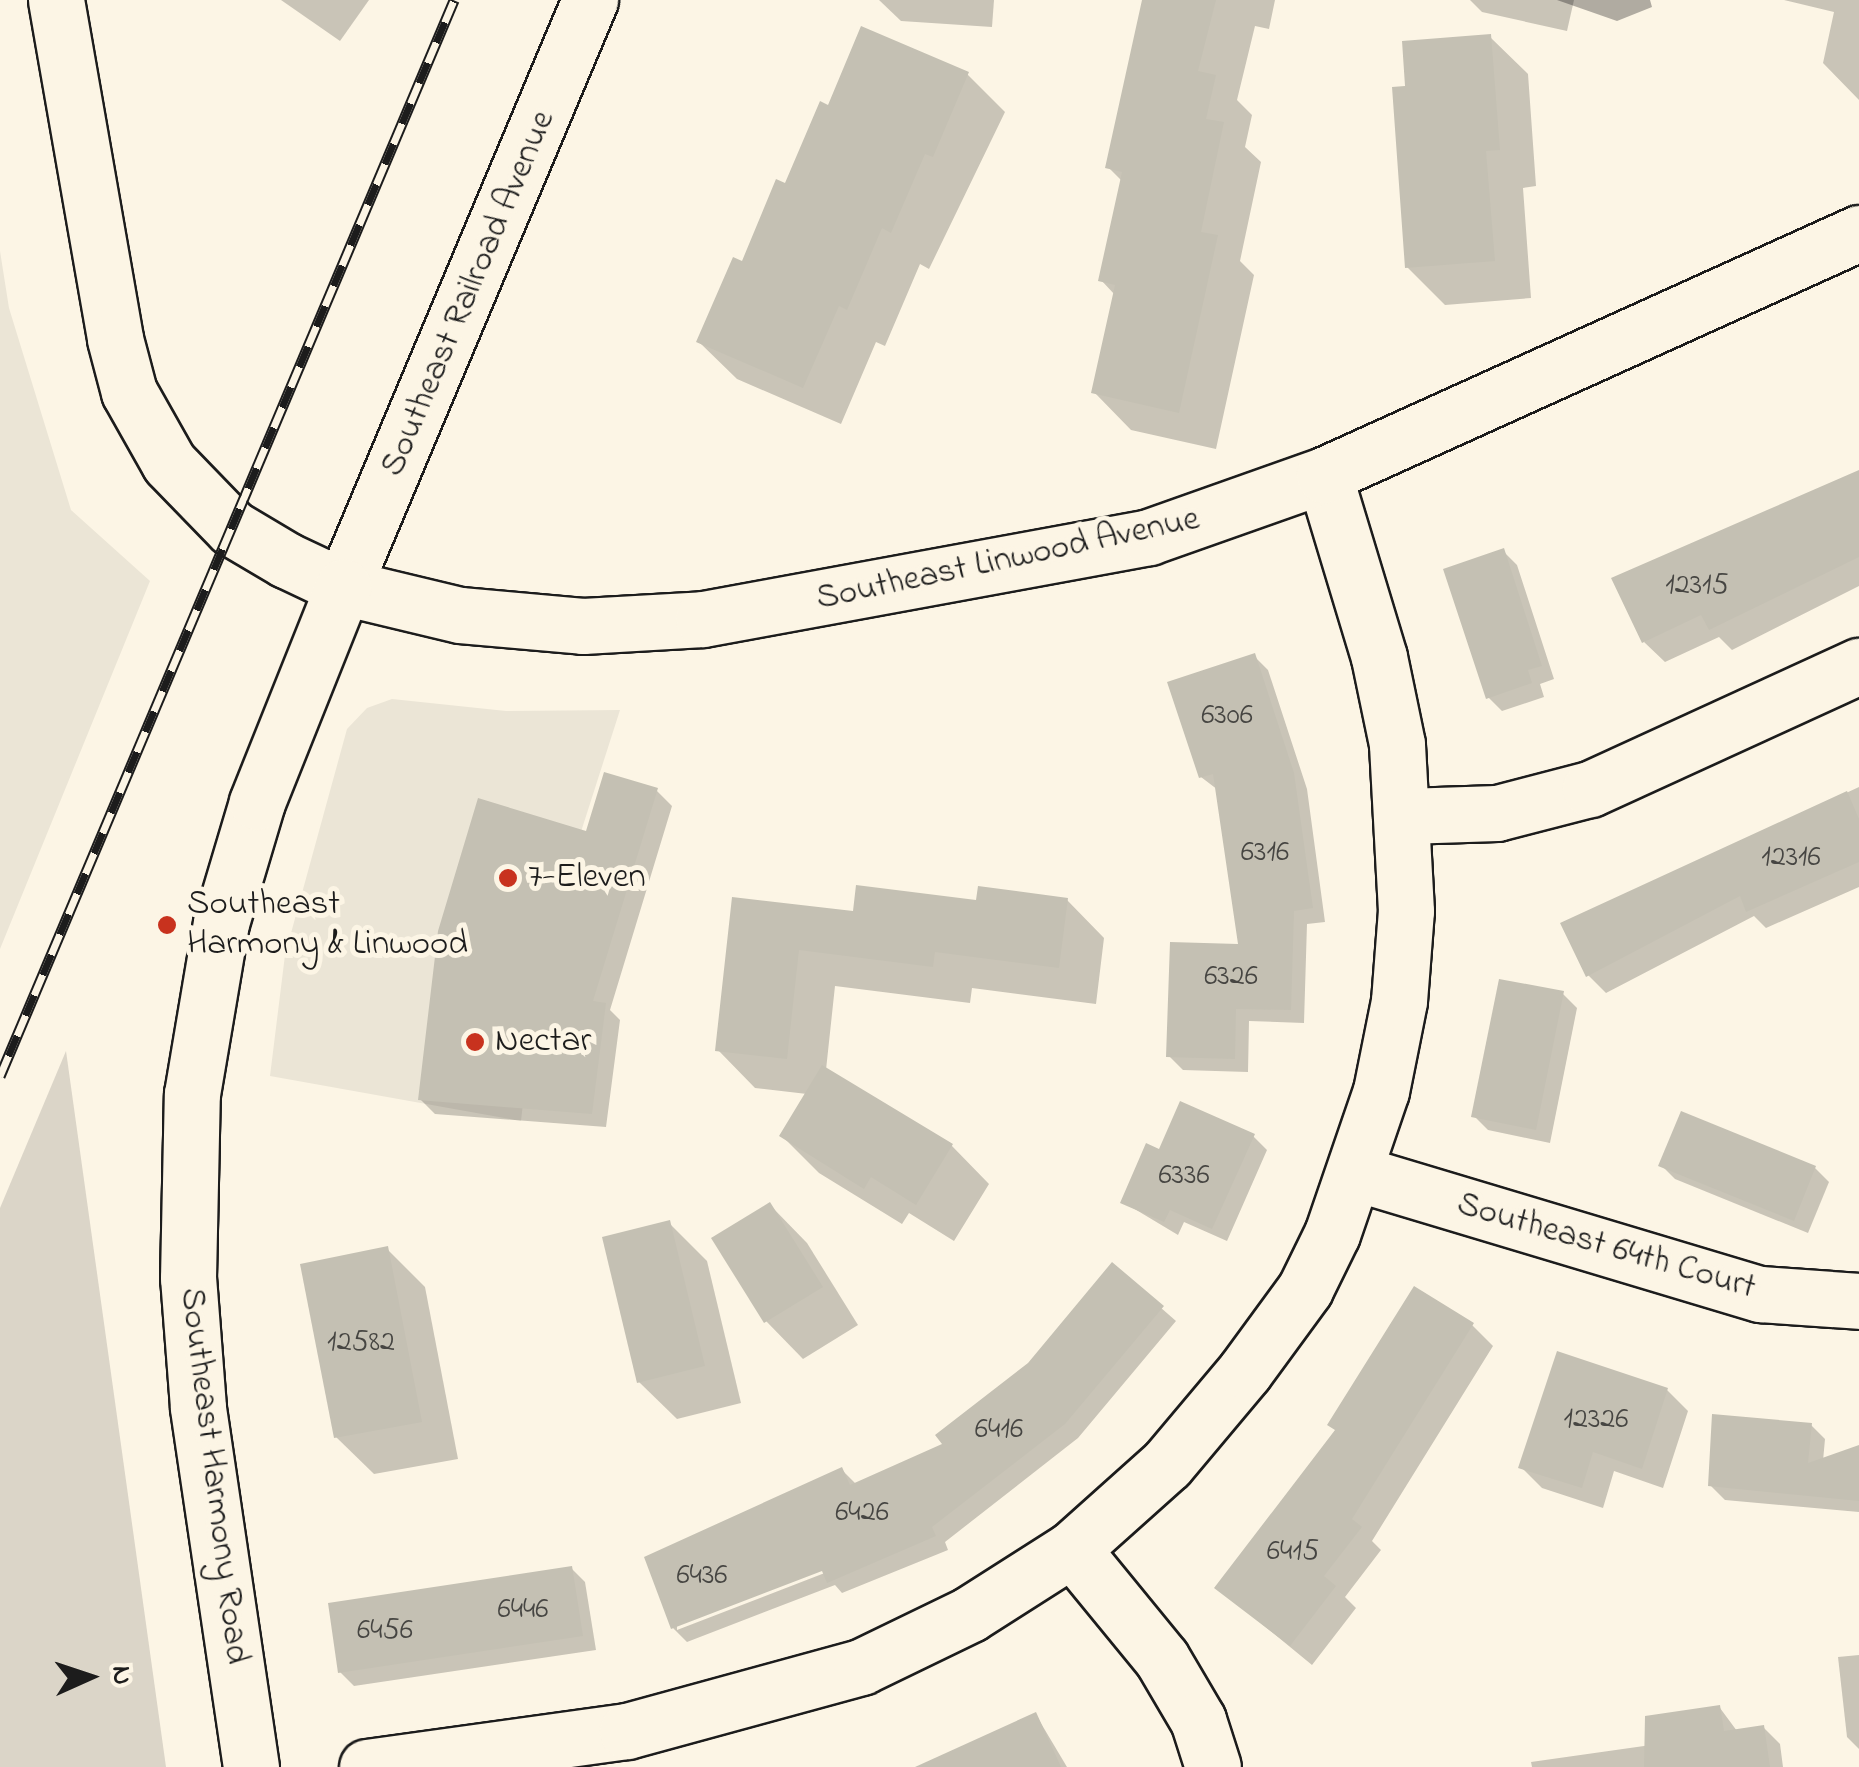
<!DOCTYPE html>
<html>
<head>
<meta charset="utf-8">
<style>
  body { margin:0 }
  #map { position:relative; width:1859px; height:1767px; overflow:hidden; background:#fcf5e5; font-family:"Indie Flower",sans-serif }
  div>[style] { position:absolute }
  .built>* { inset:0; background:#ebe5d6 }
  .green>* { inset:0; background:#dbd5c8 }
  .water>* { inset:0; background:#b0aba1 }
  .shadow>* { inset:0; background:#0003 }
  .building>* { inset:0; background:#c4c0b3 }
  .roads { filter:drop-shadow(2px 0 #1c1c1c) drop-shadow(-2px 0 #1c1c1c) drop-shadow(0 2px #1c1c1c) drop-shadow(0 -2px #1c1c1c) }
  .minor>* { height:55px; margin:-27.5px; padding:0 27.5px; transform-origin:27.5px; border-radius:27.5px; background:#fcf5e5 }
  .major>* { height:55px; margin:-27.5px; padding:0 27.5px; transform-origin:27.5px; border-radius:27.5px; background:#fcf5e5 }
  .rail>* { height:11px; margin-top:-5.5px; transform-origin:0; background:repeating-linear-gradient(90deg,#fcf5e5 0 22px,#1c1c1c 0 44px); box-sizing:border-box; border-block:2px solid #1c1c1c }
  .dots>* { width:28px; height:28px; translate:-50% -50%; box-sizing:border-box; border:5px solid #fcf5e5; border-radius:50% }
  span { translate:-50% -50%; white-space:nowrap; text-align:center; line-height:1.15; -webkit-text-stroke:10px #fcf5e5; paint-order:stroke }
  .number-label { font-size:30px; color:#464542 }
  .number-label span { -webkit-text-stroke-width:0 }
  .street-label { font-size:35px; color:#1c1c1c }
  .poi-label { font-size:35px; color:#1c1c1c }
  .left { translate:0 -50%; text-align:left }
  .north { position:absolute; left:40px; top:1627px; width:100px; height:100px; -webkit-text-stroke:8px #fcf5e5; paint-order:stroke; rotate:87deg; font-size:28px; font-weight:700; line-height:40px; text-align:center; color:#1c1c1c }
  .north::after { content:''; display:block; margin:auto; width:35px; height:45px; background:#1c1c1c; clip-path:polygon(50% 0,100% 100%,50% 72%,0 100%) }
</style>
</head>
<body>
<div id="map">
  <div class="built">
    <div style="clip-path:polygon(0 251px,9px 308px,71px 510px,150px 581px,0 949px)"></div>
    <div style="clip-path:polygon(392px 699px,506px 711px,620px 710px,538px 966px,521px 1121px,270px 1076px,285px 955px,347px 729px,367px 708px)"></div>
  </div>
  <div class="green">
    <div style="clip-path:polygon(66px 1051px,166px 1767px,0 1767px,0 1208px)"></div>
  </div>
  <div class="water">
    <div style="clip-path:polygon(1557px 0,1650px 0,1652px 7px,1617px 21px)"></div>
  </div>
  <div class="shadow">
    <div style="clip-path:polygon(281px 0,369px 0,340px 41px)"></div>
    <div style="clip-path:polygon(879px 0,994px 0,992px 27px,901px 21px)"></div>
    <div style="clip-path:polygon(1144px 0,1275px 0,1269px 29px,1255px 26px,1237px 100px,1252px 115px,1245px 147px,1261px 162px,1240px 261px,1254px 275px,1216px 449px,1131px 430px,1094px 392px,1115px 295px,1101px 280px,1122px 181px,1108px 167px)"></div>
    <div style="clip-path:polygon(1470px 0,1574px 0,1567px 31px,1482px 12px)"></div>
    <div style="clip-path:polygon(1784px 0,1859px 0,1859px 100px,1823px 63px,1834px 12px)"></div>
    <div style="clip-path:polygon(1490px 37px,1528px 74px,1536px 186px,1523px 188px,1531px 298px,1445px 305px,1407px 267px,1408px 89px)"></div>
    <div style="clip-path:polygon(967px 74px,1005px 112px,929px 269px,920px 264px,885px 346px,876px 342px,841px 424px,737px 379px,699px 342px,829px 108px)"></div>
    <div style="clip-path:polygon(1859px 473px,1859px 586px,1732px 650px,1719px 637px,1665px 662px,1644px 642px)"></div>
    <div style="clip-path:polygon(1503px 551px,1517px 565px,1554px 679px,1540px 684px,1544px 697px,1502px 711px,1488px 697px)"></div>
    <div style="clip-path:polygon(1254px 656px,1268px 670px,1307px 789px,1325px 922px,1307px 924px,1304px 1023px,1249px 1021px,1248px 1072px,1183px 1070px,1169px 1056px,1240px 947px,1218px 790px,1201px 777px)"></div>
    <div style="clip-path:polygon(1859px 787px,1859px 887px,1766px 928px,1754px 916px,1606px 993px,1588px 975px,1564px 924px)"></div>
    <div style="clip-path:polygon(657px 791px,672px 806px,610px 1010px,620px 1020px,606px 1127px,435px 1114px,420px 1099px,588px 834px)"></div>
    <div style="clip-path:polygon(734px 900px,855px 914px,1067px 900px,1104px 938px,1096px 1004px,972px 988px,970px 1003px,835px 986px,826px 1070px,952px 1146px,989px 1184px,954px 1241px,909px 1213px,902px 1224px,819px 1173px,782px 1136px,807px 1094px,755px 1088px,718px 1050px)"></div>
    <div style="clip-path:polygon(1563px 994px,1577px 1008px,1550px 1143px,1488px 1130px,1474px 1116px)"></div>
    <div style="clip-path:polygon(1253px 1136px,1267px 1150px,1227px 1241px,1184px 1222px,1178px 1235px,1123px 1202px,1161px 1152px)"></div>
    <div style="clip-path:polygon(1661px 1165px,1815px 1168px,1829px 1182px,1808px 1233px,1675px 1179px)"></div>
    <div style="clip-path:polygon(770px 1205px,807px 1243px,858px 1325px,803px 1359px,766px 1321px)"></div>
    <div style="clip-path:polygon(669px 1223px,707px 1261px,741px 1403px,677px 1419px,639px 1382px)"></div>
    <div style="clip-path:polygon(387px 1249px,425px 1287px,458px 1459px,374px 1474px,336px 1437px)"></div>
    <div style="clip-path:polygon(evenodd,1112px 1265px,1176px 1321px,1078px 1438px,945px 1542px,948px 1550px,842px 1593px,835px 1585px,687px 1642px,673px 1628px,647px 1558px,842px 1470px,856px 1484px,946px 1446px,938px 1435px,1029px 1365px,1112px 1265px,833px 1564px,835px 1569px,677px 1630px,677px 1624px,833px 1564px)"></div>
    <div style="clip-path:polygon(1472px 1325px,1493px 1346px,1372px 1541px,1381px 1550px,1345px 1597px,1356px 1608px,1312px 1665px,1218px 1588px)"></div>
    <div style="clip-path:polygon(1667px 1390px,1688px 1411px,1663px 1488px,1614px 1471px,1603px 1508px,1542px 1488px,1521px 1467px)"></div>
    <div style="clip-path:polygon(1811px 1425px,1825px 1439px,1823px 1461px,1859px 1448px,1859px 1512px,1725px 1500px,1711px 1486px)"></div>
    <div style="clip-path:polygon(571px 1568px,585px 1582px,596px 1650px,354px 1686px,340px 1672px)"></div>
    <div style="clip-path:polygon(1859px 1655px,1859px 1749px,1847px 1737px,1838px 1657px)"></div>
    <div style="clip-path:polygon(1720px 1708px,1737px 1731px,1764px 1728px,1780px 1744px,1783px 1767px,1532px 1767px,1531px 1762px,1651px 1745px)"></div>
    <div style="clip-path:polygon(1036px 1715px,1067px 1767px,944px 1767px)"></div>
  </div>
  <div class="building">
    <div style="clip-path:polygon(1142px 0,1216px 0,1198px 71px,1216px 75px,1206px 119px,1224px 122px,1201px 232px,1218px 235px,1179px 413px,1091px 393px,1115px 285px,1098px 281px,1122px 172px,1105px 168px)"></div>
    <div style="clip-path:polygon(861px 26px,969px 72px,933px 157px,925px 154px,891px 233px,882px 228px,847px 310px,839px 306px,803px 388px,696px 342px,733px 257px,742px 261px,776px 179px,785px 183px,820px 101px,828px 105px)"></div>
    <div style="clip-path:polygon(1491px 34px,1500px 150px,1486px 151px,1495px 261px,1405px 268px,1392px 87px,1405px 86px,1402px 41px)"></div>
    <div style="clip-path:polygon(1859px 470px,1859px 557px,1709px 630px,1701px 615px,1642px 643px,1611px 578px)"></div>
    <div style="clip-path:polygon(1504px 548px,1542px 666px,1528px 670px,1532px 683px,1486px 699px,1443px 569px)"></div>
    <div style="clip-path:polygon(1255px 653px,1294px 773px,1313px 908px,1294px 911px,1291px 1010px,1236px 1009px,1235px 1059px,1166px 1057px,1170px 942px,1238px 944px,1213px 774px,1199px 778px,1167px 682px)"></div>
    <div style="clip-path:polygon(604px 772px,658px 788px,593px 1001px,606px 1003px,592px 1114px,418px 1100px,438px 931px,478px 798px,586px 831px)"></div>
    <div style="clip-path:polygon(1847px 791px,1859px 819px,1859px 862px,1746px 912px,1740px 896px,1586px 977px,1560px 923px)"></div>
    <div style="clip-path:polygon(856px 885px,976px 900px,978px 886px,1068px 898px,1059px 968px,935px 952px,933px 967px,799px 950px,787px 1059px,715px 1051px,732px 897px,853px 911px)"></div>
    <div style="clip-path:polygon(1499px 979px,1564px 991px,1536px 1130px,1471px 1117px)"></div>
    <div style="clip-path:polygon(822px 1065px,953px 1144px,916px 1205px,871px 1177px,864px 1189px,779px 1136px)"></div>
    <div style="clip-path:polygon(1180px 1101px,1255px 1134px,1212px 1229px,1170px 1210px,1164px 1222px,1120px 1203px,1146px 1143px,1159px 1149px)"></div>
    <div style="clip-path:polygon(1681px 1111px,1816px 1166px,1794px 1221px,1658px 1166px)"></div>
    <div style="clip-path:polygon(770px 1202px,823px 1287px,764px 1323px,711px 1238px)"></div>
    <div style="clip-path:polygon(670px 1220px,705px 1366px,637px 1383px,602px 1237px)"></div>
    <div style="clip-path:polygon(388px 1246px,422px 1422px,334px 1438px,300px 1264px)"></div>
    <div style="clip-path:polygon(1112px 1262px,1164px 1306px,1065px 1424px,932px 1527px,936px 1536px,827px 1583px,822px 1571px,671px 1629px,644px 1557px,842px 1467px,850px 1485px,942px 1444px,935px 1435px,1028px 1363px)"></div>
    <div style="clip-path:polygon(1414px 1286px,1474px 1323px,1352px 1519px,1362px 1527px,1324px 1576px,1336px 1586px,1290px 1646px,1214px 1588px,1335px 1430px,1327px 1425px)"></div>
    <div style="clip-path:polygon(1557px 1351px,1668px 1388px,1642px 1469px,1593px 1452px,1582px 1488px,1518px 1468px)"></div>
    <div style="clip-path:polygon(1712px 1414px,1812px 1423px,1808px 1463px,1859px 1445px,1859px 1501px,1708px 1486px)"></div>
    <div style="clip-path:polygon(572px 1566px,583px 1636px,338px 1673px,328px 1603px)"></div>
    <div style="clip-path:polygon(1720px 1705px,1724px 1731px,1764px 1725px,1770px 1767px,1644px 1767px,1645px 1716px)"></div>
    <div style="clip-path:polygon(1036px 1712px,1061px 1767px,915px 1767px)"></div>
  </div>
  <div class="roads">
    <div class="minor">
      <div style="left:343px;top:587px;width:637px;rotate:-67.18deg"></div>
      <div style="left:1405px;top:816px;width:92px;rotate:-1.9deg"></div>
      <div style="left:1497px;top:813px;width:96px;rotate:-14.5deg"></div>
      <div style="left:1590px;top:789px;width:296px;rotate:-24.6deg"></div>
      <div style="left:1356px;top:1173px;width:422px;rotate:16.7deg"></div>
      <div style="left:1760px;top:1294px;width:99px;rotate:4deg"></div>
      <div style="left:1072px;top:1549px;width:142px;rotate:50.7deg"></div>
      <div style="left:1162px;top:1659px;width:71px;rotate:59.5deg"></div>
      <div style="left:1198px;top:1720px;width:49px;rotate:72.3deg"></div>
      <div style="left:367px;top:1767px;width:262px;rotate:-7.9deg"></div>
      <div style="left:627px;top:1731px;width:243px;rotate:-15.3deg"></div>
      <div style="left:861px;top:1667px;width:121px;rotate:-25.9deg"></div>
      <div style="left:970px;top:1614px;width:121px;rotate:-32.5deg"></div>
      <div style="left:1072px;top:1549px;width:127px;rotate:-41.8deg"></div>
      <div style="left:1167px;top:1464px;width:121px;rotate:-50deg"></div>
      <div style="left:1245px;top:1371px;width:102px;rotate:-53.8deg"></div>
      <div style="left:1305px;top:1289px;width:61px;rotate:-63.9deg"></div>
      <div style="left:1332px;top:1234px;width:151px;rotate:-71.1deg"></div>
      <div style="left:1381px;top:1091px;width:92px;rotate:-78.7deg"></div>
      <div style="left:1399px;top:1001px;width:90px;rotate:-85.6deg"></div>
      <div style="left:1406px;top:911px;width:167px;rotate:-93.1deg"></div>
      <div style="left:1397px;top:744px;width:89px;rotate:-101.7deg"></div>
      <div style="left:1379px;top:657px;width:190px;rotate:-106.8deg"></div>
    </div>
    <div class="major">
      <div style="left:56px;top:0;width:344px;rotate:80.1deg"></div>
      <div style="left:115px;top:339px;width:55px;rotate:75.2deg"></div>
      <div style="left:129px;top:392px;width:81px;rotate:60.6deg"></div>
      <div style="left:169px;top:463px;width:91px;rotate:45.9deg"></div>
      <div style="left:232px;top:528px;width:63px;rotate:30.7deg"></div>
      <div style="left:286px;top:560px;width:63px;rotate:25.3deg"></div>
      <div style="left:343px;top:587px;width:120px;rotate:13.5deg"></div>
      <div style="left:460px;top:615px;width:123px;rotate:5.1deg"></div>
      <div style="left:583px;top:626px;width:120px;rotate:-3.3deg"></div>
      <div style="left:703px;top:619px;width:453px;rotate:-10.4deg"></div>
      <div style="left:1149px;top:537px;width:186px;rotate:-19.5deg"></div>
      <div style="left:1324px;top:475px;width:587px;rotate:-24.34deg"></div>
      <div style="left:251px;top:1767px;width:364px;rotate:-98.4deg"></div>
      <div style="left:198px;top:1407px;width:129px;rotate:-94.4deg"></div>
      <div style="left:188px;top:1278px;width:184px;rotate:-88.8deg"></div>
      <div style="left:192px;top:1094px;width:173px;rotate:-80.4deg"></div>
      <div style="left:221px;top:923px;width:126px;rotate:-73.4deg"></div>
      <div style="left:257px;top:802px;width:232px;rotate:-68.2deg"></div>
    </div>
  </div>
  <div class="rail">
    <div style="left:0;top:1076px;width:1168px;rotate:-67.12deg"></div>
  </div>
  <div class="dots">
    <div style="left:508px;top:878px;background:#c8321e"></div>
    <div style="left:167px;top:925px;background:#c8321e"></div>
    <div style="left:475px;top:1042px;background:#c8321e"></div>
  </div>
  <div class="number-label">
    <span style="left:1697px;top:586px">12315</span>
    <span style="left:1227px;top:716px">6306</span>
    <span style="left:1265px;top:853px">6316</span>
    <span style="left:1791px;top:858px">12316</span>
    <span style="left:1231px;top:977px">6326</span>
    <span style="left:1184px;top:1176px">6336</span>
    <span style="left:361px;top:1343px">12582</span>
    <span style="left:1596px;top:1420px">12326</span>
    <span style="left:999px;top:1430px">6416</span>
    <span style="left:862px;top:1513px">6426</span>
    <span style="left:1293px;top:1552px">6415</span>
    <span style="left:702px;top:1576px">6436</span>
    <span style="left:523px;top:1610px">6446</span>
    <span style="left:385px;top:1631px">6456</span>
  </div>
  <div class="street-label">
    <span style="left:469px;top:294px;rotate:-67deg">Southeast Railroad Avenue</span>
    <span style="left:1008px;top:560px;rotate:-12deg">Southeast Linwood Avenue</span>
    <span style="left:1606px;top:1247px;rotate:16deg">Southeast 64th Court</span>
    <span style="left:213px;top:1476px;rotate:83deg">Southeast Harmony Road</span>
  </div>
  <div class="poi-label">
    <span class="left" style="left:528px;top:878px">7-Eleven</span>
    <span class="left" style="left:187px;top:925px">Southeast<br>Harmony &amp; Linwood</span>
    <span class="left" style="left:495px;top:1042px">Nectar</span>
  </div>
  <div class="north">N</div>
</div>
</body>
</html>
